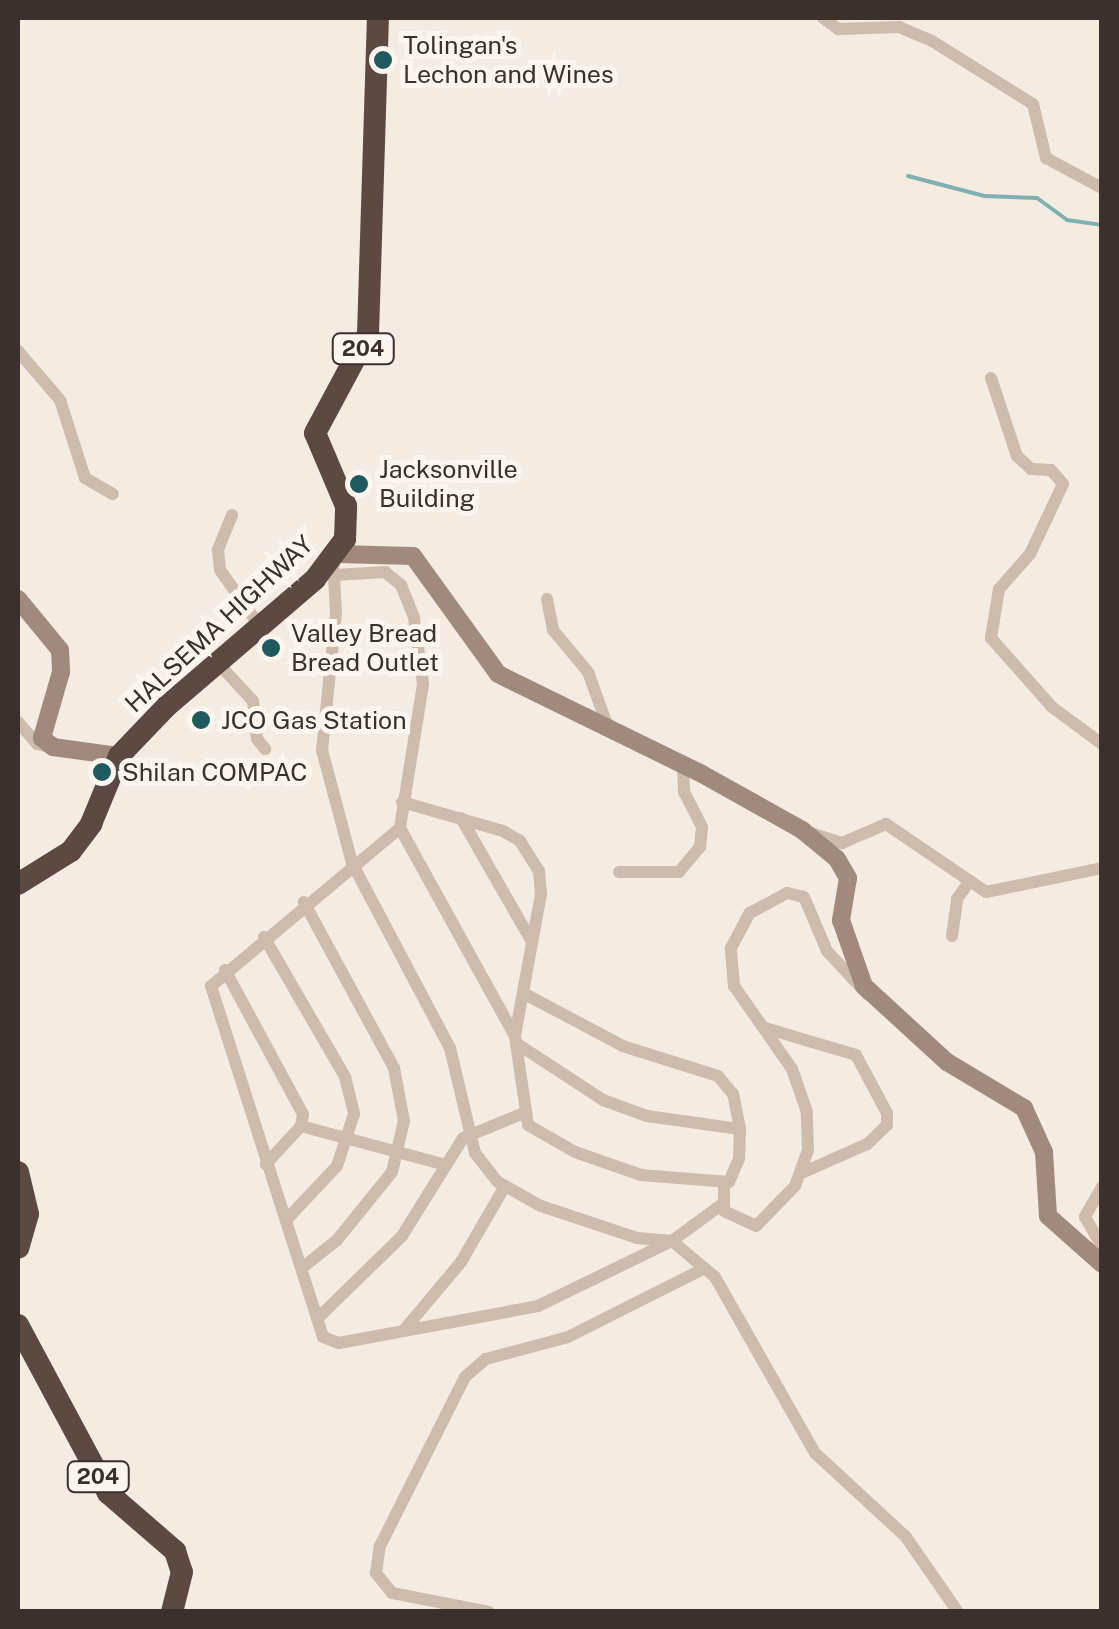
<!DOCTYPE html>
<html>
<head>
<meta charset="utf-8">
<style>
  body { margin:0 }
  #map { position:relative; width:1119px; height:1629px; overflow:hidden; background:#f4ebe1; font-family:"Public Sans",sans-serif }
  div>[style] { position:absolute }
  .stream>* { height:4px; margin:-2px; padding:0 2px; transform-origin:2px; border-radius:2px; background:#7fb0b2 }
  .street>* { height:12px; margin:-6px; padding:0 6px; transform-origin:6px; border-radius:6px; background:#cdbbac }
  .secondary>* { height:18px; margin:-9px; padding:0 9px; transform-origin:9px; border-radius:9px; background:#a18a7d }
  .highway>* { height:22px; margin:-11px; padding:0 11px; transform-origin:11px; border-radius:11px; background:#5c4a42 }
  .dots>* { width:28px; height:28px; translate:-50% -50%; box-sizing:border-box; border:5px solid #fbf5ee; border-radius:50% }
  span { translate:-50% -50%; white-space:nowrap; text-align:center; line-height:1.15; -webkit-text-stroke:10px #fbf5ee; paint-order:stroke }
  .shield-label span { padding:2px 8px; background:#fbf5ee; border:2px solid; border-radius:8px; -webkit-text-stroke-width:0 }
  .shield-label { font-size:22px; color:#3b302b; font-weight:700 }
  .poi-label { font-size:25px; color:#3b302b }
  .left { translate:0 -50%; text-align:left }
  .street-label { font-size:25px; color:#3b302b }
  .frame { position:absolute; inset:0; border:20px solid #3b302b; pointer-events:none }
</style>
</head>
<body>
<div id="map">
  <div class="stream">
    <div style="left:908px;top:176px;width:79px;rotate:14.7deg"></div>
    <div style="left:984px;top:196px;width:53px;rotate:2.2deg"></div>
    <div style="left:1037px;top:198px;width:37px;rotate:36deg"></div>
    <div style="left:1067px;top:220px;width:35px;rotate:8deg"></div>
  </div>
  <div class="street">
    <div style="left:823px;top:18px;width:19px;rotate:36deg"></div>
    <div style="left:838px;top:29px;width:61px;rotate:-1.9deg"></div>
    <div style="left:899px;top:27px;width:36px;rotate:23deg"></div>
    <div style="left:932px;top:41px;width:119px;rotate:32deg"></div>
    <div style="left:1033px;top:104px;width:56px;rotate:76.5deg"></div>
    <div style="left:1046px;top:158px;width:64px;rotate:28.2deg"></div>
    <div style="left:18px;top:351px;width:65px;rotate:49.4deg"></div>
    <div style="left:60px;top:400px;width:82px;rotate:72.2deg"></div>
    <div style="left:85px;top:478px;width:32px;rotate:30deg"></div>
    <div style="left:991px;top:378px;width:82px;rotate:71.6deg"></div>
    <div style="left:1017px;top:456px;width:19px;rotate:43deg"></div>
    <div style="left:1031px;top:469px;width:20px;rotate:3deg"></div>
    <div style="left:1051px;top:470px;width:18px;rotate:49deg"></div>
    <div style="left:1063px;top:484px;width:77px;rotate:115.2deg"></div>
    <div style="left:1030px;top:554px;width:47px;rotate:131.5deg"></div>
    <div style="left:999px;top:589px;width:50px;rotate:99.3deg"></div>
    <div style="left:991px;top:638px;width:92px;rotate:48.5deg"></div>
    <div style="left:1052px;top:707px;width:62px;rotate:36.5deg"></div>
    <div style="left:232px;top:515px;width:38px;rotate:112deg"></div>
    <div style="left:218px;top:550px;width:20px;rotate:84deg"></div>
    <div style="left:220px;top:570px;width:67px;rotate:54.7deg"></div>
    <div style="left:333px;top:559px;width:54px;rotate:86.8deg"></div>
    <div style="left:336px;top:613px;width:138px;rotate:95.8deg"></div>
    <div style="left:322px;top:750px;width:117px;rotate:75.1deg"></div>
    <div style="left:352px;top:863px;width:209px;rotate:62.1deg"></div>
    <div style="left:450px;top:1048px;width:108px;rotate:76.6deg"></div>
    <div style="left:475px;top:1153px;width:37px;rotate:52deg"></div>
    <div style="left:498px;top:1182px;width:49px;rotate:29.2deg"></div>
    <div style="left:541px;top:1206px;width:101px;rotate:18.4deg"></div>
    <div style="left:637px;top:1238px;width:35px;rotate:5deg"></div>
    <div style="left:672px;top:1241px;width:56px;rotate:39.9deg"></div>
    <div style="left:715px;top:1277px;width:202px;rotate:60.4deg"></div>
    <div style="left:815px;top:1453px;width:124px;rotate:42.7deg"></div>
    <div style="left:906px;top:1537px;width:91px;rotate:55.3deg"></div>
    <div style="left:336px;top:575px;width:49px;rotate:-3.5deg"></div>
    <div style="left:385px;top:572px;width:21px;rotate:39deg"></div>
    <div style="left:401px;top:585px;width:35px;rotate:68deg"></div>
    <div style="left:414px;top:618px;width:67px;rotate:82.2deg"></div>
    <div style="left:423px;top:684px;width:146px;rotate:99.1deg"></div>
    <div style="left:400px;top:828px;width:238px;rotate:61.1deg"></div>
    <div style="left:515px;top:1036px;width:90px;rotate:81.7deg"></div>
    <div style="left:528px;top:1125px;width:54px;rotate:29.9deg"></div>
    <div style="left:575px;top:1152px;width:70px;rotate:19.2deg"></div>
    <div style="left:641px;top:1175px;width:88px;rotate:4.5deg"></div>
    <div style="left:729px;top:1182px;width:25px;rotate:-67deg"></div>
    <div style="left:739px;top:1159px;width:30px;rotate:-88deg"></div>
    <div style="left:740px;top:1129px;width:36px;rotate:-101deg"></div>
    <div style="left:733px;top:1094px;width:23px;rotate:-130deg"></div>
    <div style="left:718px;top:1076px;width:100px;rotate:-162.5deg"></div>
    <div style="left:623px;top:1046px;width:113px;rotate:-152.1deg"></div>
    <div style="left:547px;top:599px;width:32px;rotate:79deg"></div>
    <div style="left:553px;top:630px;width:55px;rotate:50.2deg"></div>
    <div style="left:588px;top:672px;width:62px;rotate:70.1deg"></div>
    <div style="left:217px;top:662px;width:53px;rotate:47.3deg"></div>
    <div style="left:253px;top:701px;width:38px;rotate:84deg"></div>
    <div style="left:257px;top:739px;width:13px;rotate:51deg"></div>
    <div style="left:18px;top:722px;width:29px;rotate:49deg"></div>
    <div style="left:37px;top:744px;width:13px;rotate:13deg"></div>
    <div style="left:402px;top:802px;width:105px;rotate:16deg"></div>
    <div style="left:503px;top:831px;width:20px;rotate:30deg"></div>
    <div style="left:520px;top:841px;width:36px;rotate:58deg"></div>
    <div style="left:539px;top:871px;width:23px;rotate:85deg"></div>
    <div style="left:541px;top:894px;width:144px;rotate:100.4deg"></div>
    <div style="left:461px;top:818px;width:143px;rotate:60.2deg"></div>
    <div style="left:400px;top:828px;width:246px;rotate:140.1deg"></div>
    <div style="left:211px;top:986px;width:368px;rotate:72.3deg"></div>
    <div style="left:323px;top:1337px;width:17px;rotate:21deg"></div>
    <div style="left:339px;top:1343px;width:202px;rotate:-10.5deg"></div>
    <div style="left:538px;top:1306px;width:149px;rotate:-25.9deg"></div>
    <div style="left:672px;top:1241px;width:61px;rotate:-36.3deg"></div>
    <div style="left:811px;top:833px;width:33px;rotate:18deg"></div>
    <div style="left:842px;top:843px;width:48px;rotate:-23.4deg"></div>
    <div style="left:886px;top:824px;width:121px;rotate:34.2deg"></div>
    <div style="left:986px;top:892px;width:118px;rotate:-11.7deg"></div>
    <div style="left:619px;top:872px;width:60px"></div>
    <div style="left:679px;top:872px;width:33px;rotate:-50deg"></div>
    <div style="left:700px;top:847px;width:20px;rotate:-84deg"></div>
    <div style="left:702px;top:827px;width:39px;rotate:-117deg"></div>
    <div style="left:684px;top:792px;width:26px;rotate:-92deg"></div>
    <div style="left:952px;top:936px;width:37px;rotate:-82deg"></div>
    <div style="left:957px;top:899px;width:19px;rotate:-55deg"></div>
    <div style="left:264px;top:937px;width:162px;rotate:59.9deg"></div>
    <div style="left:345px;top:1077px;width:38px;rotate:76deg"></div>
    <div style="left:354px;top:1114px;width:55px;rotate:108.1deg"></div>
    <div style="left:337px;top:1166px;width:73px;rotate:133.3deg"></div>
    <div style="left:225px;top:970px;width:164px;rotate:61.6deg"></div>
    <div style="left:303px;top:1114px;width:12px;rotate:99deg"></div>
    <div style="left:301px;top:1126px;width:52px;rotate:132.6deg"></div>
    <div style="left:765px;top:1028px;width:95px;rotate:16.5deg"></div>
    <div style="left:856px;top:1055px;width:66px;rotate:61.9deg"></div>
    <div style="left:887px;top:1113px;width:12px;rotate:90deg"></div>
    <div style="left:887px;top:1125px;width:28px;rotate:136deg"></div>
    <div style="left:867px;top:1144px;width:71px;rotate:156deg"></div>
    <div style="left:516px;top:1043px;width:104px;rotate:33.2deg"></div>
    <div style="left:603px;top:1100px;width:47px;rotate:20deg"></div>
    <div style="left:647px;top:1116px;width:94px;rotate:8deg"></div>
    <div style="left:301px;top:1126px;width:150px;rotate:15.1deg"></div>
    <div style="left:724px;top:1186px;width:25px;rotate:90deg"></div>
    <div style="left:724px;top:1211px;width:35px;rotate:25deg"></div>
    <div style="left:756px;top:1226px;width:56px;rotate:-45.7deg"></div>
    <div style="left:795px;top:1186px;width:38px;rotate:-70deg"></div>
    <div style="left:808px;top:1150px;width:38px;rotate:-92deg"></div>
    <div style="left:807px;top:1112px;width:46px;rotate:-109.2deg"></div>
    <div style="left:792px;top:1069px;width:101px;rotate:-124.9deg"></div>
    <div style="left:734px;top:986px;width:38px;rotate:-95deg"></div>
    <div style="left:731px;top:948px;width:40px;rotate:-62deg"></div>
    <div style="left:750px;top:913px;width:42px;rotate:-28.4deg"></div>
    <div style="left:787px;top:893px;width:17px;rotate:13deg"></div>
    <div style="left:804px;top:897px;width:59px;rotate:66.9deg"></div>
    <div style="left:827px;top:951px;width:59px;rotate:47.1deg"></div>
    <div style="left:1102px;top:1187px;width:34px;rotate:120deg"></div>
    <div style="left:1085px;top:1217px;width:34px;rotate:60deg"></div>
    <div style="left:302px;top:1268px;width:45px;rotate:-38.7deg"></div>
    <div style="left:337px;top:1240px;width:87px;rotate:-51deg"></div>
    <div style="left:392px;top:1172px;width:52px;rotate:-76.8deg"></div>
    <div style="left:404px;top:1121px;width:54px;rotate:-100.7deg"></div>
    <div style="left:394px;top:1068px;width:189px;rotate:-118.5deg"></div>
    <div style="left:317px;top:1319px;width:119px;rotate:-44.3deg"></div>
    <div style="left:402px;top:1236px;width:115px;rotate:-58.1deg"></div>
    <div style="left:463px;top:1138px;width:66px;rotate:-22.3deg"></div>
    <div style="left:404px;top:1330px;width:89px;rotate:-50deg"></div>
    <div style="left:461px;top:1262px;width:88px;rotate:-59.9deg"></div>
    <div style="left:489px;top:1612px;width:99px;rotate:-168.9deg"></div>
    <div style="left:392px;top:1593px;width:26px;rotate:-129deg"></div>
    <div style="left:376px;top:1573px;width:27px;rotate:-82deg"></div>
    <div style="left:380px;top:1546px;width:189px;rotate:-63.3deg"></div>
    <div style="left:465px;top:1377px;width:28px;rotate:-41deg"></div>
    <div style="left:486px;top:1359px;width:85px;rotate:-15deg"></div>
    <div style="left:568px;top:1337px;width:153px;rotate:-26.7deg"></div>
  </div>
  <div class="secondary">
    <div style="left:337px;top:554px;width:76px;rotate:1.5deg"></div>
    <div style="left:413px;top:556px;width:145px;rotate:54.2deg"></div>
    <div style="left:498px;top:674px;width:227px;rotate:26.1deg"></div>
    <div style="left:702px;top:774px;width:115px;rotate:29.2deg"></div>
    <div style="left:802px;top:830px;width:45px;rotate:39.6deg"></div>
    <div style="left:837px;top:859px;width:22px;rotate:60deg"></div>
    <div style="left:848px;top:878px;width:43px;rotate:99.5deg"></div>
    <div style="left:841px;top:920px;width:70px;rotate:70.8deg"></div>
    <div style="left:864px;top:986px;width:113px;rotate:42.5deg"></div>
    <div style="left:947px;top:1062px;width:90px;rotate:30.9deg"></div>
    <div style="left:1024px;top:1108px;width:48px;rotate:65.6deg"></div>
    <div style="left:1044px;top:1152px;width:64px;rotate:86.4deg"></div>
    <div style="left:1048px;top:1216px;width:72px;rotate:41.6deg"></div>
    <div style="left:18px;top:599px;width:66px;rotate:50.5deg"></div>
    <div style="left:60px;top:650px;width:22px;rotate:87deg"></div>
    <div style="left:61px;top:672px;width:69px;rotate:106.1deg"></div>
    <div style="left:42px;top:738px;width:14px;rotate:39deg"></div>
    <div style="left:53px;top:747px;width:67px;rotate:7.8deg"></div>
  </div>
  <div class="highway">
    <div style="left:18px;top:884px;width:62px;rotate:-31.9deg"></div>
    <div style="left:71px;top:851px;width:34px;rotate:-53deg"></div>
    <div style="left:91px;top:824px;width:74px;rotate:-67.6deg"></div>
    <div style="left:119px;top:756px;width:69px;rotate:-46.2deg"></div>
    <div style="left:167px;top:706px;width:195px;rotate:-40.6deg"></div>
    <div style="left:315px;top:579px;width:50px;rotate:-53.1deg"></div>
    <div style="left:345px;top:539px;width:33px;rotate:-88deg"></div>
    <div style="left:346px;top:506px;width:79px;rotate:-113deg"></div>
    <div style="left:315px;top:433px;width:112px;rotate:-61.8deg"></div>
    <div style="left:368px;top:334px;width:316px;rotate:-88.2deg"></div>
    <div style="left:18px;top:1172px;width:43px;rotate:76.6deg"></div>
    <div style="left:28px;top:1214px;width:35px;rotate:106deg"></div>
    <div style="left:18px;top:1325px;width:191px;rotate:61.8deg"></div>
    <div style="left:108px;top:1493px;width:89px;rotate:40.9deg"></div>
    <div style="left:175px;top:1551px;width:22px;rotate:72deg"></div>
    <div style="left:182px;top:1572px;width:41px;rotate:104deg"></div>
  </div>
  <div class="dots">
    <div style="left:383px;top:60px;background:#1f5a5e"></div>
    <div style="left:359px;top:484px;background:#1f5a5e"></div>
    <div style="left:271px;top:648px;background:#1f5a5e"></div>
    <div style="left:201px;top:720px;background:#1f5a5e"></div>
    <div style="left:102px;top:772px;background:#1f5a5e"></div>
  </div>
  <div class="shield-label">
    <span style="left:363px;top:349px">204</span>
    <span style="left:98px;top:1477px">204</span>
  </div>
  <div class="poi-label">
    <span class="left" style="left:403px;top:60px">Tolingan's<br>Lechon and Wines</span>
    <span class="left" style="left:379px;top:484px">Jacksonville<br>Building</span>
    <span class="left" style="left:291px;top:648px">Valley Bread<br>Bread Outlet</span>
    <span class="left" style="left:221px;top:720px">JCO Gas Station</span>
    <span class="left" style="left:122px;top:772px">Shilan COMPAC</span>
  </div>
  <div class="street-label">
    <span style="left:219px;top:624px;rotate:-43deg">HALSEMA HIGHWAY</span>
  </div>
  <div class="frame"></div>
</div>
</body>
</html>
